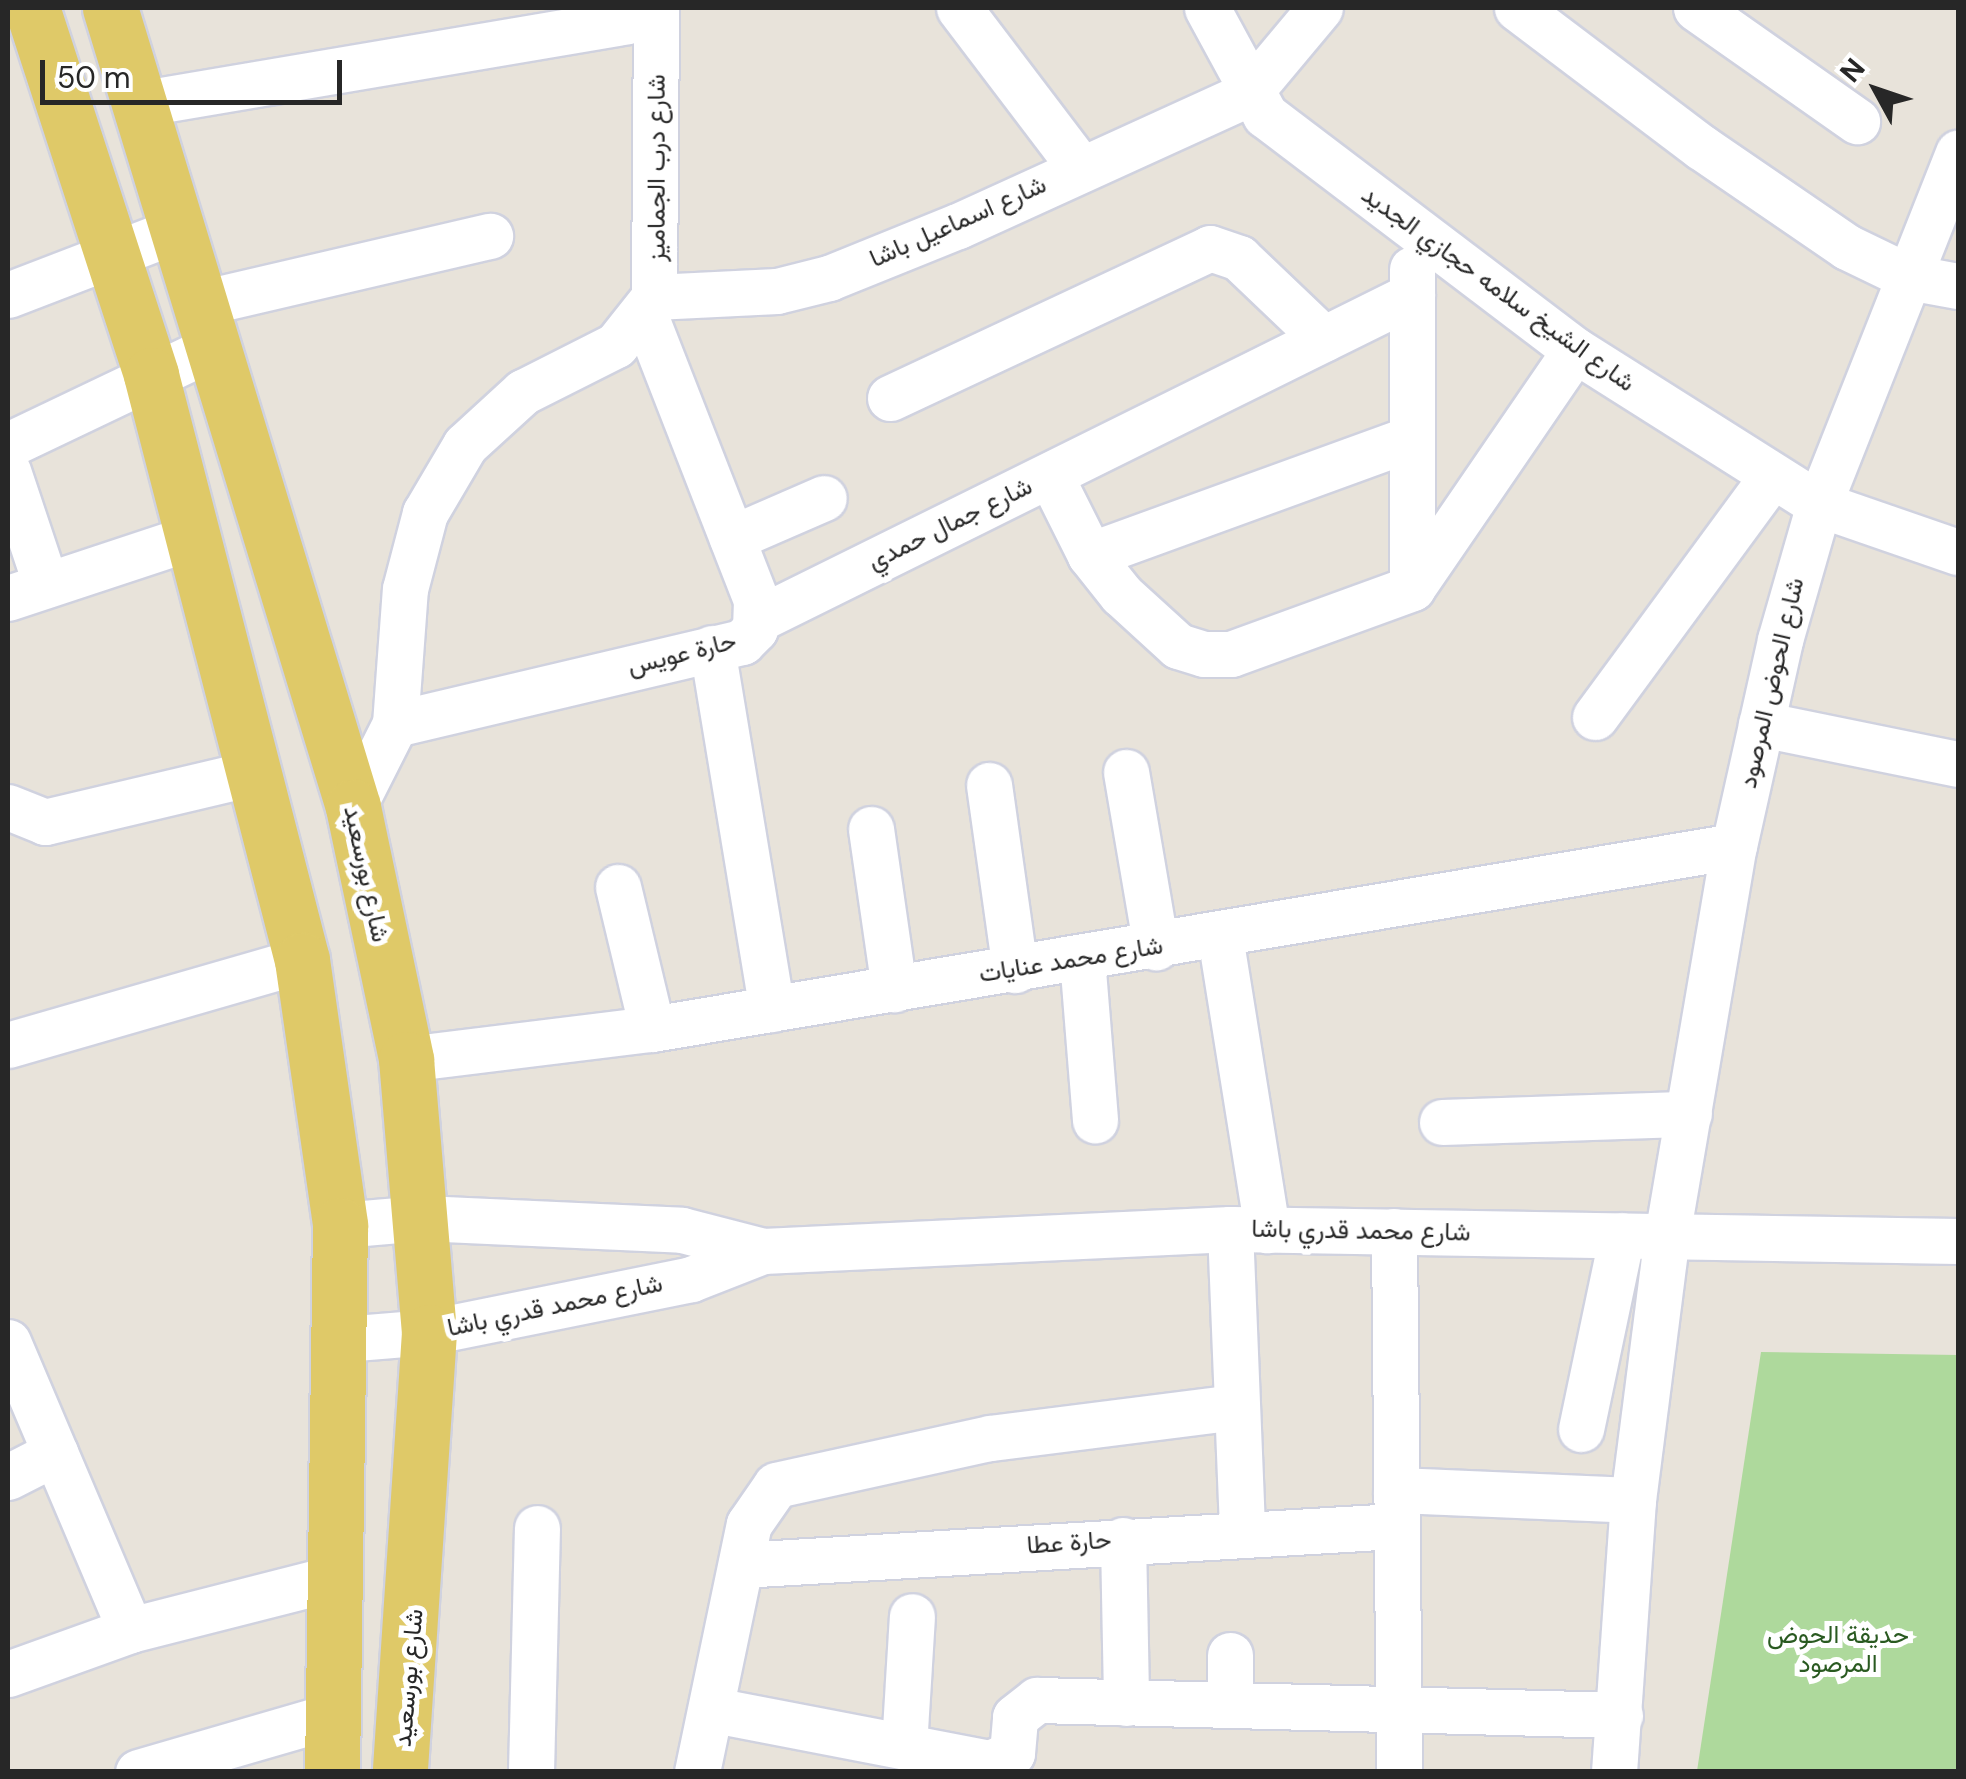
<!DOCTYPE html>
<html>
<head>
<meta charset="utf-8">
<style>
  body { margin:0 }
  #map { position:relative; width:1966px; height:1779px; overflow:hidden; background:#e8e3da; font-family:"DM Sans",Vazirmatn,sans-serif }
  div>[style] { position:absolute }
  .green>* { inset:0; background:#aed99c }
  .roads { filter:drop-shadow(2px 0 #d0d2df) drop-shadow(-2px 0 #d0d2df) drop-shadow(0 2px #d0d2df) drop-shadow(0 -2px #d0d2df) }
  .minor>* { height:45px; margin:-22.5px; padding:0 22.5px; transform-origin:22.5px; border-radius:22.5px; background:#fff }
  .major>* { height:55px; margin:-27.5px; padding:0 27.5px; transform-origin:27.5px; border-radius:27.5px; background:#dfc968 }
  span { translate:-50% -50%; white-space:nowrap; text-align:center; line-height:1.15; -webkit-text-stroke:10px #fff; paint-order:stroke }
  .street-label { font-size:25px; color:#272727 }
  .park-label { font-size:25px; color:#2a5a21 }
  .frame { position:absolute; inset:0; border:10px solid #272727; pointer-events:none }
  .north { position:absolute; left:1826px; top:40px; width:100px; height:100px; -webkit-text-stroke:8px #fff; paint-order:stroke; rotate:310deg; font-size:28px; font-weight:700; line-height:40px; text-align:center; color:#272727 }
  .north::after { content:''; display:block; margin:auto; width:35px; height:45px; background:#272727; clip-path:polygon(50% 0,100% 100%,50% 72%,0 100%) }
  .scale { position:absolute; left:40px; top:60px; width:302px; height:45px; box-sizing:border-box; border:5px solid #272727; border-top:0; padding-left:12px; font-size:30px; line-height:35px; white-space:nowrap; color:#272727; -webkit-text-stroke:8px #fff; paint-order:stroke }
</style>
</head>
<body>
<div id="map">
  <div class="green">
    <div style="clip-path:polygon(1761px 1352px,1958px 1355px,1958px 1771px,1697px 1771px)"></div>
  </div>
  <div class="roads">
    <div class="minor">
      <div style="left:959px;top:8px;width:198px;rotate:52.8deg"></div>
      <div style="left:1207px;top:8px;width:122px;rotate:61.5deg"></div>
      <div style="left:1265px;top:115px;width:389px;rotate:37.2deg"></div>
      <div style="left:1575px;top:350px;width:289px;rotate:32.3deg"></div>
      <div style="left:1819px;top:504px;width:147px;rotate:19.1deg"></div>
      <div style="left:1517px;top:8px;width:231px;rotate:37.1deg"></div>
      <div style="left:1701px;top:147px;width:177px;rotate:34.4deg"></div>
      <div style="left:1847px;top:247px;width:69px;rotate:25.8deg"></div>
      <div style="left:1909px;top:277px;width:50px;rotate:10.4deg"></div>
      <div style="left:1696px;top:8px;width:197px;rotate:35.1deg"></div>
      <div style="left:138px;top:104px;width:496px;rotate:-9.6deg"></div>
      <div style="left:627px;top:21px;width:29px;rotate:-27deg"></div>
      <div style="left:1412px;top:269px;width:319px;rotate:90deg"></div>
      <div style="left:8px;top:295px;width:179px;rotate:-21deg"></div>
      <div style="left:654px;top:297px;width:123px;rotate:-2.8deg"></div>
      <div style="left:777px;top:291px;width:54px;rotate:-14deg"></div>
      <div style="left:829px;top:278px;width:139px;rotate:-22deg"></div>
      <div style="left:958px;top:226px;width:319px;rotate:-24.5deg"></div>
      <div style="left:1248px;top:94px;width:112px;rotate:-50.1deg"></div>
      <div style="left:197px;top:304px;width:301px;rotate:-13.1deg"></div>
      <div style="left:890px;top:398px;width:353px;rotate:-25.1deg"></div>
      <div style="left:1210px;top:248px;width:31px;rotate:19deg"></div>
      <div style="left:1239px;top:258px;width:117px;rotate:43.6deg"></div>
      <div style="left:8px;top:445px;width:223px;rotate:-25.5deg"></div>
      <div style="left:8px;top:471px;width:120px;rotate:71.6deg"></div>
      <div style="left:1050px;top:475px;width:89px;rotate:63.4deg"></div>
      <div style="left:1090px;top:555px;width:50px;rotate:51.5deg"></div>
      <div style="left:1121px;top:594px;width:77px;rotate:42.4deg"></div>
      <div style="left:1178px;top:646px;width:27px;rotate:17deg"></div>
      <div style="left:1204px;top:654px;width:27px"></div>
      <div style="left:1231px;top:654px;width:193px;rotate:-20deg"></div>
      <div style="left:732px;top:538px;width:100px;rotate:-23.5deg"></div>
      <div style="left:1090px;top:555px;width:342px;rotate:-20deg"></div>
      <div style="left:1412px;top:588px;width:288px;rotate:-55.6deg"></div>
      <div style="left:8px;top:598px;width:197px;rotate:-18.3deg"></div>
      <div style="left:758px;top:619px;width:730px;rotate:-26.35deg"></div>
      <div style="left:712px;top:648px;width:366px;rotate:80.6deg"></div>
      <div style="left:1595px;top:717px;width:298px;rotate:-53.7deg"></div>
      <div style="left:395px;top:724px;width:357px;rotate:-13.3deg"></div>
      <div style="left:742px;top:642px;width:18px;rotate:-45deg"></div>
      <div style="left:755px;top:629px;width:29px;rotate:-88deg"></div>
      <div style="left:756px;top:600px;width:306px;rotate:-111.3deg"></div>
      <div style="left:1761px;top:724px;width:201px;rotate:11.5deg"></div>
      <div style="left:1126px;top:772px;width:178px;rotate:80.3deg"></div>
      <div style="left:989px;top:785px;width:187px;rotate:82deg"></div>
      <div style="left:8px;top:807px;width:40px;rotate:22deg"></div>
      <div style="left:45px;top:822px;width:218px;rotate:-13.3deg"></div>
      <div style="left:353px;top:807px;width:93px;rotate:-63.2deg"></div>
      <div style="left:395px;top:724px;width:135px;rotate:-85.8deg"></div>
      <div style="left:405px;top:589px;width:79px;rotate:-75.3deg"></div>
      <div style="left:425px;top:513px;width:79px;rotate:-59.5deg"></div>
      <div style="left:465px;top:445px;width:79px;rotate:-42.4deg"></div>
      <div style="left:523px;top:392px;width:104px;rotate:-26.8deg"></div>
      <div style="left:616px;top:345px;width:61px;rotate:-51.6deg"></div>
      <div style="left:654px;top:297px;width:289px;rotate:-89.6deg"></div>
      <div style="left:871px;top:829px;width:162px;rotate:81.8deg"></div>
      <div style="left:618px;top:887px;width:146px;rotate:76.5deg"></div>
      <div style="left:1220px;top:936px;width:298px;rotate:80.9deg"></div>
      <div style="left:1082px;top:958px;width:163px;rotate:85.4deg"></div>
      <div style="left:8px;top:1045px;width:306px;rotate:-16.1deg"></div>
      <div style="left:406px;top:1059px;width:248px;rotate:-7deg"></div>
      <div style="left:652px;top:1029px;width:1097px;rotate:-9.6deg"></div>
      <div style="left:1442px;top:1122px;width:247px;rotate:-1.9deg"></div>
      <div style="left:340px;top:1225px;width:82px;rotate:-4.9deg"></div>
      <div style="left:422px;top:1218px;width:260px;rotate:2.6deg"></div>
      <div style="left:682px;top:1230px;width:84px;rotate:14.5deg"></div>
      <div style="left:1230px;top:1229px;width:303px;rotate:87.7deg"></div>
      <div style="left:1394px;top:1231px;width:541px;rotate:89.47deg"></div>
      <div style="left:343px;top:1339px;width:86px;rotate:-4.7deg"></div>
      <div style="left:429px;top:1332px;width:267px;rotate:-11.4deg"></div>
      <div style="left:691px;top:1279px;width:77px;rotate:-21.3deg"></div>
      <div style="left:763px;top:1251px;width:468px;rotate:-2.7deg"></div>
      <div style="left:1230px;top:1229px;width:728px;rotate:0.94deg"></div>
      <div style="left:8px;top:1342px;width:313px;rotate:67deg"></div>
      <div style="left:1581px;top:1429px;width:198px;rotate:-78.1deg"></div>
      <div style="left:8px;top:1477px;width:53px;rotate:-27.1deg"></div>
      <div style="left:1396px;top:1490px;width:237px;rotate:2.4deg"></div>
      <div style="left:1123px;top:1540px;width:163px;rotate:88.9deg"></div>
      <div style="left:741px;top:1565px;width:656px;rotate:-3.41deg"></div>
      <div style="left:8px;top:1674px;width:130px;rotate:-19.8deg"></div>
      <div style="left:130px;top:1630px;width:211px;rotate:-14.3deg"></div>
      <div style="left:1230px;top:1705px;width:50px;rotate:-90deg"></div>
      <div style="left:714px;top:1710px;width:281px;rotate:10.9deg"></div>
      <div style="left:990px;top:1763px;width:24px;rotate:-24deg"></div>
      <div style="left:1012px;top:1753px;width:36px;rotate:-85deg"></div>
      <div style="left:1015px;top:1717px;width:28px;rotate:-38deg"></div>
      <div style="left:1037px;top:1700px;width:583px;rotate:1.47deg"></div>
      <div style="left:904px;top:1746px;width:130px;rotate:-86.5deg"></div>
      <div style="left:138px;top:1772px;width:204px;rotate:-16.2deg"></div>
      <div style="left:531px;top:1772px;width:244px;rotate:-88.6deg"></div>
      <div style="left:697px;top:1772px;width:253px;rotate:-78.2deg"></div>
      <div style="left:749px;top:1524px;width:47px;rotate:-55.3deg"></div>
      <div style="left:776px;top:1485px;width:219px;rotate:-12.4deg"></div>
      <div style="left:990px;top:1438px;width:248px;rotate:-7.2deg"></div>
      <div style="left:1614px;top:1772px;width:273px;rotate:-86deg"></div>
      <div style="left:1633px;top:1500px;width:266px;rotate:-82.7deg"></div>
      <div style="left:1667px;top:1236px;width:396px;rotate:-80.3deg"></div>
      <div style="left:1734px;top:846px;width:211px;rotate:-77.4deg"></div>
      <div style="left:1780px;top:640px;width:141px;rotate:-74deg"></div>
      <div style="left:1819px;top:504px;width:378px;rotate:-68.4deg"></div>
    </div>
    <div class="major">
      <div style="left:32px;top:8px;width:386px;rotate:72deg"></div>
      <div style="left:151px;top:375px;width:604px;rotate:75.53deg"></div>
      <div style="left:302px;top:960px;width:268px;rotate:81.8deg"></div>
      <div style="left:340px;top:1225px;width:547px;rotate:90.84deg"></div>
      <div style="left:110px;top:8px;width:835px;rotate:73.08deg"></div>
      <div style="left:353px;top:807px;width:258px;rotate:78.1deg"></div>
      <div style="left:406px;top:1059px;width:274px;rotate:85.2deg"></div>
      <div style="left:429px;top:1332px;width:441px;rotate:93.8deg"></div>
    </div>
  </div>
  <div class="street-label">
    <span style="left:657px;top:168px;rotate:-90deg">شارع درب الجماميز</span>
    <span style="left:958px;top:222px;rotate:-24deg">شارع اسماعيل باشا</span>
    <span style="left:1498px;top:289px;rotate:36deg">شارع الشيخ سلامه حجازي الجديد</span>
    <span style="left:950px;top:524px;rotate:-26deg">شارع جمال حمدي</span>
    <span style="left:682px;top:654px;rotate:-14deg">حارة عويس</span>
    <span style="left:1772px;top:683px;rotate:-77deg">شارع الحوض المرصود</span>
    <span style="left:366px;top:874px;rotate:78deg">شارع بورسعيد</span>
    <span style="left:1071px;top:960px;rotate:-9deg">شارع محمد عنايات</span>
    <span style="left:1361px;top:1231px;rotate:1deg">شارع محمد قدري باشا</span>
    <span style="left:555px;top:1306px;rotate:-12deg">شارع محمد قدري باشا</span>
    <span style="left:1069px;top:1543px;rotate:-4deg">حارة عطا</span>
    <span style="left:409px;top:1678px;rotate:-85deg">شارع بورسعيد</span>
  </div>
  <div class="park-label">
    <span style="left:1838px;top:1650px">حديقة الحوض<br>المرصود</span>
  </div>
  <div class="frame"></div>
  <div class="north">N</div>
  <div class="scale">50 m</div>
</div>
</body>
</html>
